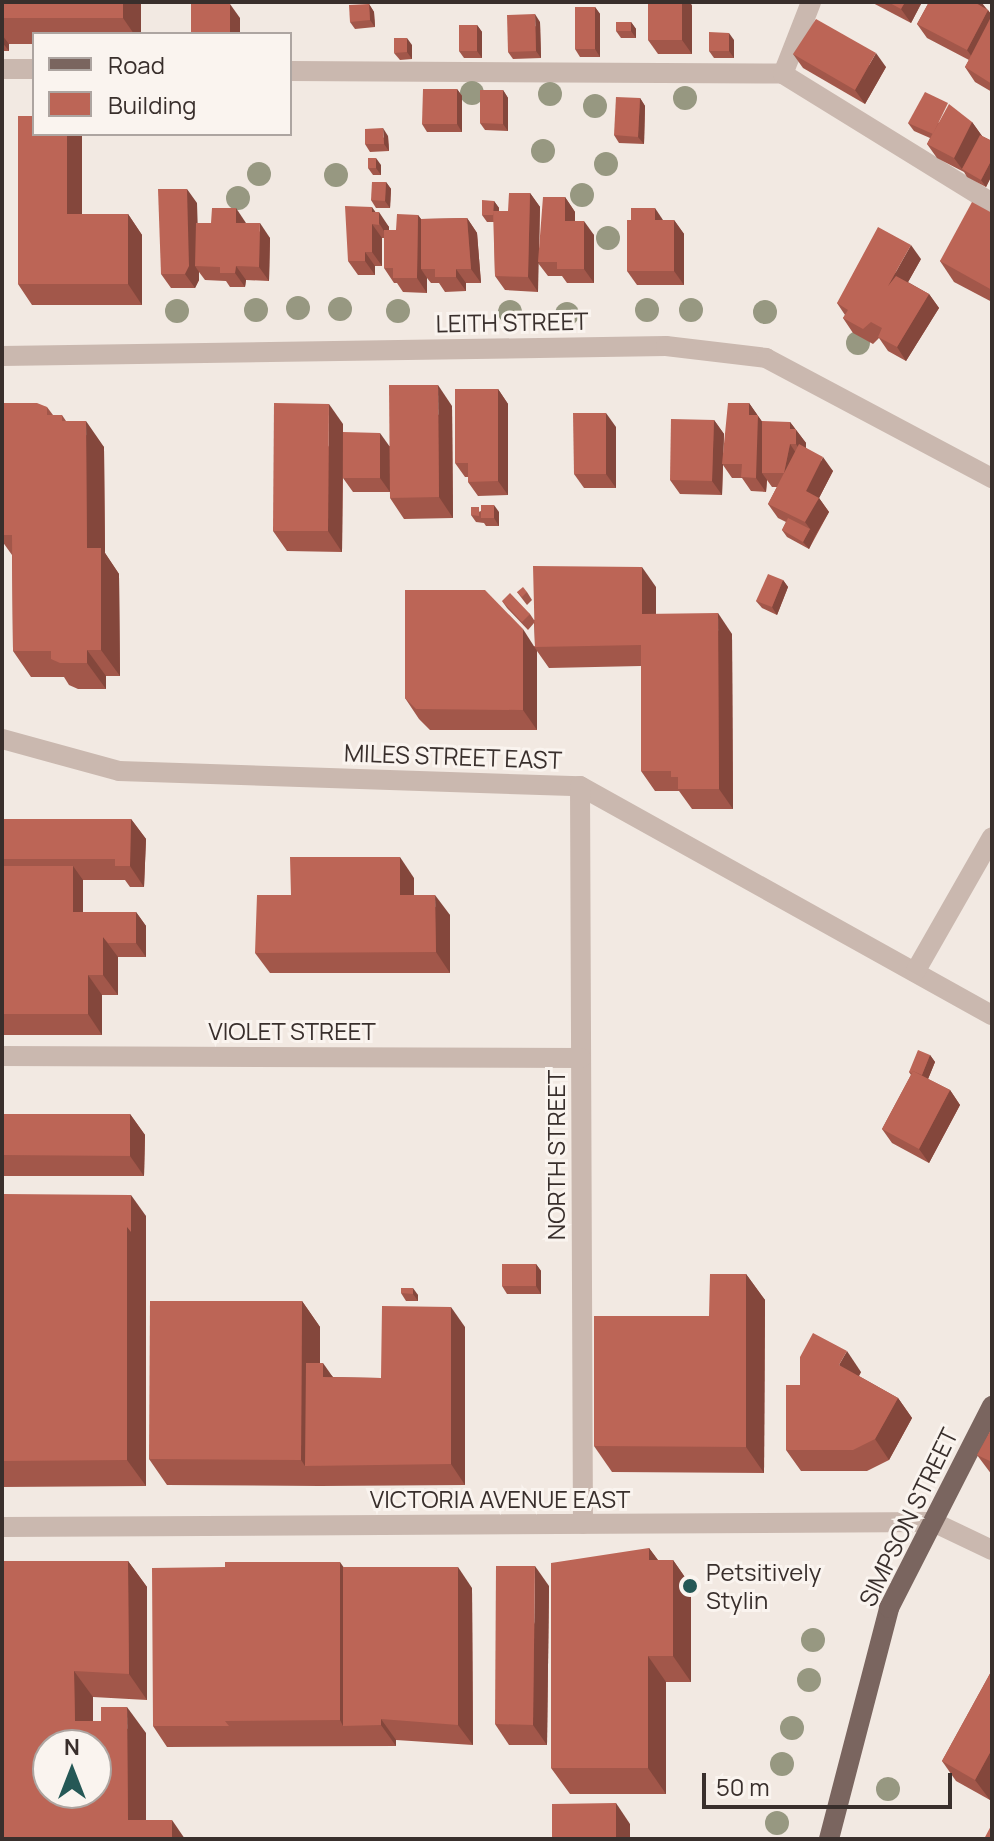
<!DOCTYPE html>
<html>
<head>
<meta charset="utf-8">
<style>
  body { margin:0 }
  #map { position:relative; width:994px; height:1841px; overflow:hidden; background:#f2e9e2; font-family:Manrope,sans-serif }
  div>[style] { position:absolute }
  .minor>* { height:20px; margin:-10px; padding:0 10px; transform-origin:10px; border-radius:10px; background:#cab8af }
  .major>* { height:20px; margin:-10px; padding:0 10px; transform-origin:10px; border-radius:10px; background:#7a655f }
  .trees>* { width:24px; height:24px; margin:-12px; border-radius:50%; background:#979881 }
  .wall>* { inset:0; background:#a2574a }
  .shaded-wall>* { inset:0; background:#84473c }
  .building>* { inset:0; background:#bc6556 }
  .dots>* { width:22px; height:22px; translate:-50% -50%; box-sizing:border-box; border:4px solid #faf4ef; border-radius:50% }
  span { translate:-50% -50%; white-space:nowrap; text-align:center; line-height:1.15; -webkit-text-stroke:6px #faf4ef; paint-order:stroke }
  .street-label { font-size:24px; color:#392f2c }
  .poi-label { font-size:24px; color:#392f2c }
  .left { translate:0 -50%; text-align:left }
  .frame { position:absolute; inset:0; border:4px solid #392f2c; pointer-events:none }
  .legend { position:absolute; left:32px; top:32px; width:260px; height:104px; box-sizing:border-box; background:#faf4ef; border:2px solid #ada5a1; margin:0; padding:10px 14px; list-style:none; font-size:24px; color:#392f2c }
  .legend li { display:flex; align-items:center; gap:16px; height:40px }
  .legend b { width:40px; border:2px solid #ada5a1 }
  .north { position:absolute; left:32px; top:1729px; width:80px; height:80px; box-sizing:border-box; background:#faf4ef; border:2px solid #ada5a1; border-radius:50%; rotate:0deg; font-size:22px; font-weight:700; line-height:32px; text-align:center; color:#392f2c }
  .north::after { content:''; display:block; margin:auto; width:28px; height:36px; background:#255856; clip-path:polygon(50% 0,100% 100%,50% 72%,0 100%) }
  .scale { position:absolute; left:702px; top:1773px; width:250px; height:36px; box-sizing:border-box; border:4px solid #392f2c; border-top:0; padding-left:10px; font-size:24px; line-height:28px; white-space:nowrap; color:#392f2c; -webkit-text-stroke:6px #faf4ef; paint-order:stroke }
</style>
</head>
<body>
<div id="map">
  <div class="minor">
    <div style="left:2px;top:69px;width:32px"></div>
    <div style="left:290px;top:71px;width:493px;rotate:0.3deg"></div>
    <div style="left:783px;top:74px;width:246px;rotate:31.7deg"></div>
    <div style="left:783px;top:74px;width:77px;rotate:-68.7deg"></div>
    <div style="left:2px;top:356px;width:664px;rotate:-0.86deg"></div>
    <div style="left:666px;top:346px;width:101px;rotate:6.8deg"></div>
    <div style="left:766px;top:358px;width:256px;rotate:28deg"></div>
    <div style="left:2px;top:739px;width:121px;rotate:15.3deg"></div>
    <div style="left:119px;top:771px;width:461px;rotate:1.9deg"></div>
    <div style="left:580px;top:786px;width:471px;rotate:29.1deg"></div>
    <div style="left:580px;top:786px;width:738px;rotate:89.77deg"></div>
    <div style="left:915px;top:972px;width:155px;rotate:-60.3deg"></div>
    <div style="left:2px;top:1056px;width:579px;rotate:0.2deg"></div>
    <div style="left:2px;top:1527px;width:931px;rotate:-0.31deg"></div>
    <div style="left:933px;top:1522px;width:65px;rotate:25.4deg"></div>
  </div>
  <div class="major">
    <div style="left:829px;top:1839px;width:239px;rotate:-75.4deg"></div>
    <div style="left:889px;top:1608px;width:227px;rotate:-63deg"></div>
  </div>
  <div class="trees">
    <div style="left:472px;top:93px"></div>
    <div style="left:550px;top:94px"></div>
    <div style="left:685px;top:98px"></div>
    <div style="left:595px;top:106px"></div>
    <div style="left:543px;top:151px"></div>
    <div style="left:606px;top:164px"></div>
    <div style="left:259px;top:174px"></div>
    <div style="left:336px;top:175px"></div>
    <div style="left:582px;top:195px"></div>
    <div style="left:238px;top:198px"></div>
    <div style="left:608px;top:238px"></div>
    <div style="left:298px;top:308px"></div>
    <div style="left:340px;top:309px"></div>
    <div style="left:256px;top:310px"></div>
    <div style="left:647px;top:310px"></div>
    <div style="left:691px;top:310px"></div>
    <div style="left:177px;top:311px"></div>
    <div style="left:398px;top:311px"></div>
    <div style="left:510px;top:312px"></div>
    <div style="left:765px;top:312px"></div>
    <div style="left:567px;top:314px"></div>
    <div style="left:858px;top:343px"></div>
    <div style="left:813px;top:1640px"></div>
    <div style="left:809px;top:1680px"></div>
    <div style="left:792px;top:1728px"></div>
    <div style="left:782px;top:1764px"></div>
    <div style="left:888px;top:1789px"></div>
    <div style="left:777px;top:1823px"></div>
  </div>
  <div class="wall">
    <div style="clip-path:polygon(2px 2px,141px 2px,141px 34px,34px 34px,34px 44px,9px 44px,9px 51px,2px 51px)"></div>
    <div style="clip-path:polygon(648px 2px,690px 2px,692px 6px,692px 54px,658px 54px,648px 40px)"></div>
    <div style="clip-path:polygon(871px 2px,922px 2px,911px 23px)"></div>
    <div style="clip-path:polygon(929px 2px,981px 2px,992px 15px,992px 92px,975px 82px,965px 67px,969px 60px,927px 38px,917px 24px)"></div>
    <div style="clip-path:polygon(369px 4px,374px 12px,375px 27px,355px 29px,350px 22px)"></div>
    <div style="clip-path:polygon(595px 7px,600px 14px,600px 57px,580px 57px,575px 49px)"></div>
    <div style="clip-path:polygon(540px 22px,541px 58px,513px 59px,508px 52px)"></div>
    <div style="clip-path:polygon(631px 22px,636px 29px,636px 38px,621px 38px,616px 31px)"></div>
    <div style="clip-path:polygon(477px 25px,482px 32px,482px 58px,464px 58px,459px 51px)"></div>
    <div style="clip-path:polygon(734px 40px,734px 58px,714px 58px,709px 51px)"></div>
    <div style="clip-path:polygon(412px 45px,412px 59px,400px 60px,394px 53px)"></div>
    <div style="clip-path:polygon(793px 54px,886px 67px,865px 104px,803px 68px)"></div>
    <div style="clip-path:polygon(457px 89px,462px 96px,462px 132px,427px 132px,422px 124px)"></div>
    <div style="clip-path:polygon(503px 90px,508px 98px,508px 131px,485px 130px,480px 123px)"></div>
    <div style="clip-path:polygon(640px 98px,645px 106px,644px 144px,619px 143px,614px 135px)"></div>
    <div style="clip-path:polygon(972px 122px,982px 136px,992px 141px,992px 175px,986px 187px,967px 177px,964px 172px,937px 158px,927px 144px,930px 138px,914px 131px,908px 123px)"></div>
    <div style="clip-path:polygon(250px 134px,275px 134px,275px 135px,251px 135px)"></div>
    <div style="clip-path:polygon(82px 136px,82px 214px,128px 214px,142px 235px,142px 305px,32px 305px,18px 284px)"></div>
    <div style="clip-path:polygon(388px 136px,389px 151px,370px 152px,365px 144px)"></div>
    <div style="clip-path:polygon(381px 165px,381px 175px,373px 175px,368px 168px)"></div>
    <div style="clip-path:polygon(386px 182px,391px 189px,390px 208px,376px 208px,371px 200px)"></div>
    <div style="clip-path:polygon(530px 193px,540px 207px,539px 251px,565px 197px,575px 212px,575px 221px,594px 235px,594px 283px,567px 283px,562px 276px,548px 276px,538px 263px,538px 292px,505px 290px,495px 276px,494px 222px,487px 222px,482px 215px,494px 201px,499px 208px,499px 211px,508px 211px)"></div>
    <div style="clip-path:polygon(197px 203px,197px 223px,246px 223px,270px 238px,269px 281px,246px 280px,245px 287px,230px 287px,226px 281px,205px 280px,199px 272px,199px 280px,195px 288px,171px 288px,161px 274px)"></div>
    <div style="clip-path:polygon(376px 212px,389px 227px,389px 230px,396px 230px,418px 215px,421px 219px,467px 218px,477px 233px,481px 283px,466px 283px,466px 291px,445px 292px,439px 283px,431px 283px,427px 278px,427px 293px,403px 292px,397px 283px,394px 283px,384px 268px,384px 238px,382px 238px,382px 266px,375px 266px,375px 275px,358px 275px,348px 261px)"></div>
    <div style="clip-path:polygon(992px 213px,992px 302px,954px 282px,940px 261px)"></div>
    <div style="clip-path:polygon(664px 220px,674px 220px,684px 234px,684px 285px,637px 285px,627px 271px)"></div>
    <div style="clip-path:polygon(921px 259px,908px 282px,929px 294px,939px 308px,906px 361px,888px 351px,879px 338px,873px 344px,853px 333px,843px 318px,845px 315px,837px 303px)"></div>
    <div style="clip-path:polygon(498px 389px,508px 404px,508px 495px,478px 496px,468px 482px,468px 477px,465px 477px,455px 463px)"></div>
    <div style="clip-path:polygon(2px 403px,47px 407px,53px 415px,62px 415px,66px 421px,104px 447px,105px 553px,119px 574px,120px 676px,106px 676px,106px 689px,78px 689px,69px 685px,64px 677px,31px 677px,13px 651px,12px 555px,2px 541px)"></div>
    <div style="clip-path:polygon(749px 403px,762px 422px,790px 422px,806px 443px,806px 448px,833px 471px,819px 498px,829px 512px,809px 549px,787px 537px,782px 530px,786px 522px,778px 518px,768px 504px,777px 487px,772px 487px,767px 480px,766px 492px,751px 491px,742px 478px,732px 478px,723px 465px,722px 495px,680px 494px,670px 480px,714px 420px,724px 434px,723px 455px)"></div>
    <div style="clip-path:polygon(452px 406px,453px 518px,404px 519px,390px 498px,390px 492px,353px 492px,343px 478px,342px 552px,287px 551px,273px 531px,343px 424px,343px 452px,390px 446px)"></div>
    <div style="clip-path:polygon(616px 427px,616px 488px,584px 488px,574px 474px)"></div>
    <div style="clip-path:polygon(481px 511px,499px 512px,499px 526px,486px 526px,484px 523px,476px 522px,471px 515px)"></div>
    <div style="clip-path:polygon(783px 580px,788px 587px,777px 615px,762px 608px,756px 601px)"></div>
    <div style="clip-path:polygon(656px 587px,656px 614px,732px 634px,733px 809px,692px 809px,679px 791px,655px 791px,641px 771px,641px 666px,549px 668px,537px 651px,537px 730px,430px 730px,419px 719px,405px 698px,535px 646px,534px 623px,528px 630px,507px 608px,502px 601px,530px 614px,534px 620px)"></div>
    <div style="clip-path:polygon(517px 592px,527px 592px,532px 600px,527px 605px)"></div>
    <div style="clip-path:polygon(2px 819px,131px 819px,146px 839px,144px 887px,130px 887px,125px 880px,83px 880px,83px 912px,136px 912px,146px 926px,146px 957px,118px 957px,118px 995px,102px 995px,102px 1035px,2px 1035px)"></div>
    <div style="clip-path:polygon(414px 878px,414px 895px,450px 915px,450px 973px,270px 973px,255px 953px,291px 895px)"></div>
    <div style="clip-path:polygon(930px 1055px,935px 1062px,928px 1079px,950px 1090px,960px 1105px,929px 1163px,892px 1143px,882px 1129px,911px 1075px,909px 1072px)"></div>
    <div style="clip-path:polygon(2px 1114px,130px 1114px,145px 1135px,144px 1176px,2px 1176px)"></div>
    <div style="clip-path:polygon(2px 1194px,146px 1216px,146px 1486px,2px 1487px)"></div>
    <div style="clip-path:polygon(536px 1264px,541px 1271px,541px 1294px,507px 1294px,502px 1286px)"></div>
    <div style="clip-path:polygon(746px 1274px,765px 1300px,764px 1473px,612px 1472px,594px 1446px)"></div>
    <div style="clip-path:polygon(401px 1288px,418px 1295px,418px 1301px,406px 1301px,401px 1293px)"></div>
    <div style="clip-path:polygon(302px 1301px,320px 1327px,320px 1363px,333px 1377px,381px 1378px,465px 1327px,465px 1485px,320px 1486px,167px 1485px,149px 1459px)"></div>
    <div style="clip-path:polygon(861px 1372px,859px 1376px,898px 1398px,912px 1418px,889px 1460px,867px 1471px,801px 1471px,786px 1450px,800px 1385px)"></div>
    <div style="clip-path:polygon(992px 1428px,992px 1475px,977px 1455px)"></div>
    <div style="clip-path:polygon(649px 1548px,658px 1560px,673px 1560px,691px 1586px,691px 1682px,666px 1682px,666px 1794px,570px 1794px,551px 1768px)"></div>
    <div style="clip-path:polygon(2px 1561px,128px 1561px,147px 1587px,147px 1700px,93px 1697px,93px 1721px,146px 1733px,146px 1820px,2px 1839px)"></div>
    <div style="clip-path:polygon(343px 1567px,472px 1588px,473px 1745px,396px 1740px,396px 1746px,167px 1747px,153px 1726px)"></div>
    <div style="clip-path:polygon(549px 1586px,547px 1745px,509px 1745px,495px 1724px)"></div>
    <div style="clip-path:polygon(992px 1670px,992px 1796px,990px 1800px,956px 1781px,942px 1761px)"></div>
  </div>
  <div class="shaded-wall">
    <div style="clip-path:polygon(123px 2px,141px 2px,141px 34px,134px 34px,123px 18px)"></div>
    <div style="clip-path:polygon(682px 2px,690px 2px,692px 6px,692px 54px,682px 40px)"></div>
    <div style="clip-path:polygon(905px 2px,922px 2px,911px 23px,901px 9px)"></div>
    <div style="clip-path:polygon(974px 2px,981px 2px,987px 10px)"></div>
    <div style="clip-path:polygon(230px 4px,240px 18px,240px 34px,230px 34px)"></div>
    <div style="clip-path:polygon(369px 4px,374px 12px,375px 27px,370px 20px)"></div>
    <div style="clip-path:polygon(595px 7px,600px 14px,600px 57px,595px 49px)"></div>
    <div style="clip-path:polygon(988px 10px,992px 16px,977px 64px,967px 50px)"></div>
    <div style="clip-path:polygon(535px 14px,540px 22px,541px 58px,536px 51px)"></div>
    <div style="clip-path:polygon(631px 22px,636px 29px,636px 38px,631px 31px)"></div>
    <div style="clip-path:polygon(477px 25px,482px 32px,482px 58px,477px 51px)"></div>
    <div style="clip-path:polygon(729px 33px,734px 40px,734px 58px,729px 51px)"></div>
    <div style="clip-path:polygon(2px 35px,9px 44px,9px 51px,2px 42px)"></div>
    <div style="clip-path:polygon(407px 38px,412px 45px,412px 59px,407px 52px)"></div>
    <div style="clip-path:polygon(876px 53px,886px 67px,865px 104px,855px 90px)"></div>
    <div style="clip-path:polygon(457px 89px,462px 96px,462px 132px,457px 124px)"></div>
    <div style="clip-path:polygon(503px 90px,508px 98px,508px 131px,503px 124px)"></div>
    <div style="clip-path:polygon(640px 98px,645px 106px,644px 144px,638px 137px)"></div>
    <div style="clip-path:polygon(972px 122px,982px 136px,962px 169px,954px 158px)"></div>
    <div style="clip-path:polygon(383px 128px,388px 136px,389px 151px,384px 144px)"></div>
    <div style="clip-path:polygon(67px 134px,80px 134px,82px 136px,82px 234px,67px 214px)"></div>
    <div style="clip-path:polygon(376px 158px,381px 165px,381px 175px,376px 168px)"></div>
    <div style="clip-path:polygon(992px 159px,992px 175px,986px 187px,981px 180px)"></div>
    <div style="clip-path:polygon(386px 182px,391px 189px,390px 208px,385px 201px)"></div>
    <div style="clip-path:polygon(187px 189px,197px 203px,199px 266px,195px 266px,199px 272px,199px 280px,195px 288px,185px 274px)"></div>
    <div style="clip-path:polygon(530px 193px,540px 207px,538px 292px,528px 277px)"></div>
    <div style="clip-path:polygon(565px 197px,575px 212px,575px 235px,565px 221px)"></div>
    <div style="clip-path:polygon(494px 201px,499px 208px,498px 223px,493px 215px)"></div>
    <div style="clip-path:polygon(372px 207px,379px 217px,379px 212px,389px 227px,389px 239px,372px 212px)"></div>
    <div style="clip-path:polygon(236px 208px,246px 223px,236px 223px)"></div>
    <div style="clip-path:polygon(655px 208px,665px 223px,655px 220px)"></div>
    <div style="clip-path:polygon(128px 214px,142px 235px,142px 305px,128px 284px)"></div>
    <div style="clip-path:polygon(418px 215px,428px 229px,421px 269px,427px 278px,427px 293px,417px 278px)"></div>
    <div style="clip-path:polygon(467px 218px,477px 233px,481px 283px,471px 269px)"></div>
    <div style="clip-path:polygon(674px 220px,684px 234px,684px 285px,674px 271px)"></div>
    <div style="clip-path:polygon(584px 221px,594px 235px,594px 283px,584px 269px)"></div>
    <div style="clip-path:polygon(260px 223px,270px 238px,269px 281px,259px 267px)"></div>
    <div style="clip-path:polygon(372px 224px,382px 238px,382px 266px,372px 252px)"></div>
    <div style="clip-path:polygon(911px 245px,921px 259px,898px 300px,888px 286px)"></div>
    <div style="clip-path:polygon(365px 252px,375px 266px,375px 275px,365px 261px)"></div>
    <div style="clip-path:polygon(236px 266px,246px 280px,245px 287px,235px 273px)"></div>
    <div style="clip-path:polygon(456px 269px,466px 283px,466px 291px,456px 277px)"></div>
    <div style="clip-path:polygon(929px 294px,939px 308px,906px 361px,897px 347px)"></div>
    <div style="clip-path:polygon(438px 385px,452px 406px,453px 518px,439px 497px)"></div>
    <div style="clip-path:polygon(498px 389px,508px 404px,508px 495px,498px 481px)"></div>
    <div style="clip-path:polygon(749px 403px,768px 430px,762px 473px,767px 480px,766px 492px,756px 478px,749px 415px)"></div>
    <div style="clip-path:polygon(329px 404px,343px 424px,342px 552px,328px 531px)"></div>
    <div style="clip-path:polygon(606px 413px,616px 427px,616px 488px,606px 474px)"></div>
    <div style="clip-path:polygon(714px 420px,724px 434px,722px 495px,712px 481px)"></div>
    <div style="clip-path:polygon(86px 421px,104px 447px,105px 553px,119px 574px,120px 676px,101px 650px,87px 548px)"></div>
    <div style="clip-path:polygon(790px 422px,806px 443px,806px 459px,796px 444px,790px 429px)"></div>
    <div style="clip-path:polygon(380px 433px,390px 447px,390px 492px,380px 478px)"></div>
    <div style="clip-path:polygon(790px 444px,800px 459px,784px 473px)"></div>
    <div style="clip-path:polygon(823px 457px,833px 471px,819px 498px,829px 512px,815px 536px,805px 522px,806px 491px)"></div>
    <div style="clip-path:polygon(494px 505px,499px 512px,499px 526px,494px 518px)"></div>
    <div style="clip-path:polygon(810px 529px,815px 536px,809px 549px,803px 542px)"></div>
    <div style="clip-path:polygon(642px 567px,656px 587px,656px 635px,642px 614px)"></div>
    <div style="clip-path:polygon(783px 580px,788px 587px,777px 615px,772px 607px)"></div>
    <div style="clip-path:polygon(718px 613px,732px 634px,733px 809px,719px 789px)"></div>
    <div style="clip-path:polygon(523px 629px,537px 651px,537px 730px,523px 710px)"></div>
    <div style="clip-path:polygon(87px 650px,106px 676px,106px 689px,87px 663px)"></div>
    <div style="clip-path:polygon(131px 819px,146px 839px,144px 887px,130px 866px)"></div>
    <div style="clip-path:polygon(400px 857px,414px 878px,414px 915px,400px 895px)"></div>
    <div style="clip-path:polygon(73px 866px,83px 880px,83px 926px,73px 912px)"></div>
    <div style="clip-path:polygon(435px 895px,450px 915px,450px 973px,436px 952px)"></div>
    <div style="clip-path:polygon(136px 912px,146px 926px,146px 957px,136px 943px)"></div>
    <div style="clip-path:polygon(103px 937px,118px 957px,118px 995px,103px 975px)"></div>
    <div style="clip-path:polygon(88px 975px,102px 995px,102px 1035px,88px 1014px)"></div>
    <div style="clip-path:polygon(930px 1055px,935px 1062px,926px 1084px,921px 1077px)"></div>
    <div style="clip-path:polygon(950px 1090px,960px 1105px,929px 1163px,919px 1149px)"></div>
    <div style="clip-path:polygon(130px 1114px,145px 1135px,144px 1176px,130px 1156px)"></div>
    <div style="clip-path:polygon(131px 1195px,146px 1216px,146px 1486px,127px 1460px,127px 1227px)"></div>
    <div style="clip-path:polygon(536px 1264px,541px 1271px,541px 1294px,536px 1286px)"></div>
    <div style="clip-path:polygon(746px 1274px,765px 1300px,764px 1473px,746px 1447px)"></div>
    <div style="clip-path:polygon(413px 1288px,418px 1295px,418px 1301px,413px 1294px)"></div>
    <div style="clip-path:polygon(302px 1301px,320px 1327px,320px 1465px,305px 1466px,301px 1460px)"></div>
    <div style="clip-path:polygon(451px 1307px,465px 1327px,465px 1485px,451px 1464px)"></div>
    <div style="clip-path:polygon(847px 1351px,861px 1372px,853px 1386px,839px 1365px)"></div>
    <div style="clip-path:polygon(323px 1363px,337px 1383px,323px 1377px)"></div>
    <div style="clip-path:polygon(898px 1398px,912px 1418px,889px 1460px,875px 1439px)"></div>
    <div style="clip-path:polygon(649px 1548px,668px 1574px,649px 1560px)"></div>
    <div style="clip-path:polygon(673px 1560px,691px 1586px,691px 1682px,673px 1656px)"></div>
    <div style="clip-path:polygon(128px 1561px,147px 1587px,147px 1700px,129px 1674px)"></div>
    <div style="clip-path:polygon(340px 1562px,358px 1588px,343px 1726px,340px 1720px)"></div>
    <div style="clip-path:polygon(535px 1566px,549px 1586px,547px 1745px,533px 1725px)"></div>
    <div style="clip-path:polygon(458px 1567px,472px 1588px,473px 1745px,458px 1725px)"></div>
    <div style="clip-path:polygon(648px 1656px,666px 1682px,666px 1794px,648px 1768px)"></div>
    <div style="clip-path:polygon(74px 1671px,93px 1697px,93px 1745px,75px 1721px)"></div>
    <div style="clip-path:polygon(127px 1707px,146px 1733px,146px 1839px,128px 1820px)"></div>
    <div style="clip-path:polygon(381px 1719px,396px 1740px,396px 1746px,381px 1725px)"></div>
    <div style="clip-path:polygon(992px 1749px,992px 1796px,990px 1800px,975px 1780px)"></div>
    <div style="clip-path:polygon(616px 1803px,630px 1824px,630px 1839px,616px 1839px)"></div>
    <div style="clip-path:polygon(172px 1820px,185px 1839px,172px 1839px)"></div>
  </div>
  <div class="building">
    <div style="clip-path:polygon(2px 2px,123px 2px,123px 18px,2px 18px)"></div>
    <div style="clip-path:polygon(648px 2px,682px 2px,682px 40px,648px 40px)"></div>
    <div style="clip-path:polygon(888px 2px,905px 2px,901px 9px)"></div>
    <div style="clip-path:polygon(929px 2px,974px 2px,988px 10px,967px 50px,917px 24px)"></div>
    <div style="clip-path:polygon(191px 4px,230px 4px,230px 34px,191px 34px)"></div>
    <div style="clip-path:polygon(369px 4px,370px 20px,350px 22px,349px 5px)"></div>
    <div style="clip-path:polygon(575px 7px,595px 7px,595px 49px,575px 49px)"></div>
    <div style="clip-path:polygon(535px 14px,536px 51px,508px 52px,507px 15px)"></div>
    <div style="clip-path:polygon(992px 15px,992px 84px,965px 67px)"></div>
    <div style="clip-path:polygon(816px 19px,876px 53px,855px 90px,793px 54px)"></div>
    <div style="clip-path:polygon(616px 22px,631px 22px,631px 31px,616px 31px)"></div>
    <div style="clip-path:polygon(459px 25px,477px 25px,477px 51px,459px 51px)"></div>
    <div style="clip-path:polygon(709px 32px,729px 33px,729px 51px,709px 51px)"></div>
    <div style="clip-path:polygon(394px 38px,407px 38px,407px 52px,394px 53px)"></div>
    <div style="clip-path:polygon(423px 89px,457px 89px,457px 124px,422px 124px)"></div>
    <div style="clip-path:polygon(480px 90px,503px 90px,503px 124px,480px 123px)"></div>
    <div style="clip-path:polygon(925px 92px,948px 103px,933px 134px,908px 123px)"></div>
    <div style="clip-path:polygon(616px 97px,640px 98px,638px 137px,614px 135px)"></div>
    <div style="clip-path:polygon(949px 104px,972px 122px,954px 158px,927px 144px)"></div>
    <div style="clip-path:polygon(18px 116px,34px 116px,34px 134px,67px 134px,67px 214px,128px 214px,128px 284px,18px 284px)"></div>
    <div style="clip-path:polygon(383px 128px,384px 144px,365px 144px,365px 129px)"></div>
    <div style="clip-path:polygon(980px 135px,992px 141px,992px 159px,981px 180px,962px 169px)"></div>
    <div style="clip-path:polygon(368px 158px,376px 158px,376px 168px,368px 168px)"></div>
    <div style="clip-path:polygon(372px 182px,386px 182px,385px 201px,371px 200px)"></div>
    <div style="clip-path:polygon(158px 189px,187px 189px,189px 266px,185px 274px,161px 274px)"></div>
    <div style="clip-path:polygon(509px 193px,530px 193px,528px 277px,495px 276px,493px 211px,508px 211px)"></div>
    <div style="clip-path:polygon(543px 197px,565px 197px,565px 221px,584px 221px,584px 269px,557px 269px,557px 262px,538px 262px)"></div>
    <div style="clip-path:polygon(482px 200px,494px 201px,493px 215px,482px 215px)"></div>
    <div style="clip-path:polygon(972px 202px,992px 213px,992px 290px,940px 261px)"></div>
    <div style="clip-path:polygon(345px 206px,372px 207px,372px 212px,379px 212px,379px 225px,372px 224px,372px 252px,365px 252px,365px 261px,348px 261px)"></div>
    <div style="clip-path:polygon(212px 208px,236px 208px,236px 223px,260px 223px,259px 267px,236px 266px,235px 273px,220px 273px,220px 267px,195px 266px,196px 223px,211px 223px)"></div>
    <div style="clip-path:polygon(631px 208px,655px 208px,655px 220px,674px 220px,674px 271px,627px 271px,627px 220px,631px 220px)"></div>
    <div style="clip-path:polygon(397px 214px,418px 215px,417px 278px,393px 278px,393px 268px,384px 268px,384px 230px,396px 230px)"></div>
    <div style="clip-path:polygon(467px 218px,471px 269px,456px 269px,456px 277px,435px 277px,435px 269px,421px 269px,421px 219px)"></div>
    <div style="clip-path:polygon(878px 227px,911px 245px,888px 286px,896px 276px,929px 294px,897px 347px,878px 337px,882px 328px,871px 322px,863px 329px,843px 318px,848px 310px,837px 303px)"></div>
    <div style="clip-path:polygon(389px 385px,438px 385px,439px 497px,390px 498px)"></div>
    <div style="clip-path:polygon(455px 389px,498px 389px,498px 481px,468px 482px,468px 463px,455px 463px)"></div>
    <div style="clip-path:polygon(2px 403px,37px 403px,47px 407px,47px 415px,62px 415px,62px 421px,86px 421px,87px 548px,101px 548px,101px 650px,87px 650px,87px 663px,60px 663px,51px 659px,51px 651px,13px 651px,12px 535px,2px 535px)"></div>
    <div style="clip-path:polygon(274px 403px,329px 404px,328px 531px,273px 531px)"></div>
    <div style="clip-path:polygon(728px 403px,749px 403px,749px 415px,758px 415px,756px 478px,741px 477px,742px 464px,722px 464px)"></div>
    <div style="clip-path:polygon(573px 413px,606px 413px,606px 474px,574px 474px)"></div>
    <div style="clip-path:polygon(671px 419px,714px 420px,712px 481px,670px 480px)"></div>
    <div style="clip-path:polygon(762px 421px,790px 422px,790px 429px,796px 429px,796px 444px,790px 444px,784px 473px,762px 473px)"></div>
    <div style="clip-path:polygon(343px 432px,380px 433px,380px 478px,343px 478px)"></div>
    <div style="clip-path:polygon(799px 444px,823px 457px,806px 491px,819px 498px,805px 522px,768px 504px)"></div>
    <div style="clip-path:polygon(481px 505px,494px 505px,494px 518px,481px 518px)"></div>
    <div style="clip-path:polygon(471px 507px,479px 507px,479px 516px,471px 515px)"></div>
    <div style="clip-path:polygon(788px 518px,810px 529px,803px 542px,782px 530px)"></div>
    <div style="clip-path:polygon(533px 566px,642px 567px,642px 614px,718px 613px,719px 789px,678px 789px,678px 777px,671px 777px,671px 771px,641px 771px,641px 645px,535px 647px)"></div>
    <div style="clip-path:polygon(768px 574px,783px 580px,772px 607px,756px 601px)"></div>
    <div style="clip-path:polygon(523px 587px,527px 592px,522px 597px,517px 592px)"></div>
    <div style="clip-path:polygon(405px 590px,485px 590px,523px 629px,523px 710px,416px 709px,405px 698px)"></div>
    <div style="clip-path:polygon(510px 593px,530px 614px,522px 622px,502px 601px)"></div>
    <div style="clip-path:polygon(2px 819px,131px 819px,130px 866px,115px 866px,115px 859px,2px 859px)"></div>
    <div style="clip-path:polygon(290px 857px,400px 857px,400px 895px,435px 895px,436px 952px,255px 953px,257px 895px,291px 895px)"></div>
    <div style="clip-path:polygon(2px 866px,73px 866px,73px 912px,136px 912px,136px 943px,108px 943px,103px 937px,2px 937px)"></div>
    <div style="clip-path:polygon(2px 937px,103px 937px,103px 975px,88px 975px,88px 1014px,2px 1014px)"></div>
    <div style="clip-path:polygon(918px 1050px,930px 1055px,922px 1075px,913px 1071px,912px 1073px,909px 1072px)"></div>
    <div style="clip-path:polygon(913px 1071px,950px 1090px,919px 1149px,882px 1129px)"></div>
    <div style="clip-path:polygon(2px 1114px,130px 1114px,130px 1156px,2px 1155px)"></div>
    <div style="clip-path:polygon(2px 1194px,131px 1195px,131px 1232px,127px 1227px,2px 1227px)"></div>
    <div style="clip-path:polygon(2px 1227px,127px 1227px,127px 1460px,2px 1461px)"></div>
    <div style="clip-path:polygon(502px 1264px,536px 1264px,536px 1286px,502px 1286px)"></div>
    <div style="clip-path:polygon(710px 1274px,746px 1274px,746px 1447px,594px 1446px,594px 1316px,709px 1316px)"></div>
    <div style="clip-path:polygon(401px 1288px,413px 1288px,413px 1294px,401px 1293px)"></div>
    <div style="clip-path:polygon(150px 1301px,302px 1301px,301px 1460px,149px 1459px)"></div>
    <div style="clip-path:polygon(382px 1306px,451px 1307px,451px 1464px,305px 1466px,306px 1363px,323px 1363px,323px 1377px,381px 1378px)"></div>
    <div style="clip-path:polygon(813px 1333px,847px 1351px,839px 1365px,898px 1398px,875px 1439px,853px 1450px,786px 1450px,786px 1385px,800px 1385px,800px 1357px)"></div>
    <div style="clip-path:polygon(992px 1428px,992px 1462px,977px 1455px)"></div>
    <div style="clip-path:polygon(649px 1548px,649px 1560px,673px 1560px,673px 1656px,648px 1656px,648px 1768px,551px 1768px,551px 1563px)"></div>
    <div style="clip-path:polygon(evenodd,2px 1561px,128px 1561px,129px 1674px,74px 1671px,75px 1721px,101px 1721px,101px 1707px,127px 1707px,128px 1820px,172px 1820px,172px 1839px,2px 1839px,2px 1561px,48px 1745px,96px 1745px,96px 1793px,48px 1793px,48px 1745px)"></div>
    <div style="clip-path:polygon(225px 1562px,340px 1562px,340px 1720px,225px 1721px)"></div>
    <div style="clip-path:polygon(496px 1566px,535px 1566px,533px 1725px,495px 1724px)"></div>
    <div style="clip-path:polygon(225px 1567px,225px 1721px,229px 1726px,153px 1726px,152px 1568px)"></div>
    <div style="clip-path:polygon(343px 1567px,458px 1567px,458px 1725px,381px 1719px,381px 1725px,343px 1726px)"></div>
    <div style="clip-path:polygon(992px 1670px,992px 1749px,975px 1780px,942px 1761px)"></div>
    <div style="clip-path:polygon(616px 1803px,616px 1839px,552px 1839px,552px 1804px)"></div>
    <div style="clip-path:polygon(992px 1824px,992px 1839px,984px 1839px)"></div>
  </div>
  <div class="dots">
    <div style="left:690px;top:1586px;background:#255856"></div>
  </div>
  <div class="street-label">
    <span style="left:512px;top:322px;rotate:-1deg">LEITH STREET</span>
    <span style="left:453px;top:756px;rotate:2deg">MILES STREET EAST</span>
    <span style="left:292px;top:1031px">VIOLET STREET</span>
    <span style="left:556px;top:1155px;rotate:-90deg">NORTH STREET</span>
    <span style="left:500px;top:1499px">VICTORIA AVENUE EAST</span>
    <span style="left:908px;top:1517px;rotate:-64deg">SIMPSON STREET</span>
  </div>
  <div class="poi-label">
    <span class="left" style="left:706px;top:1586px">Petsitively<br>Stylin</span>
  </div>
  <div class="frame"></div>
  <ul class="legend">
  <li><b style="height:10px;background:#7a655f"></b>Road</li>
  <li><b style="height:22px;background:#bc6556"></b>Building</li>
  </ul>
  <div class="north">N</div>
  <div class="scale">50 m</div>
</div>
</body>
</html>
